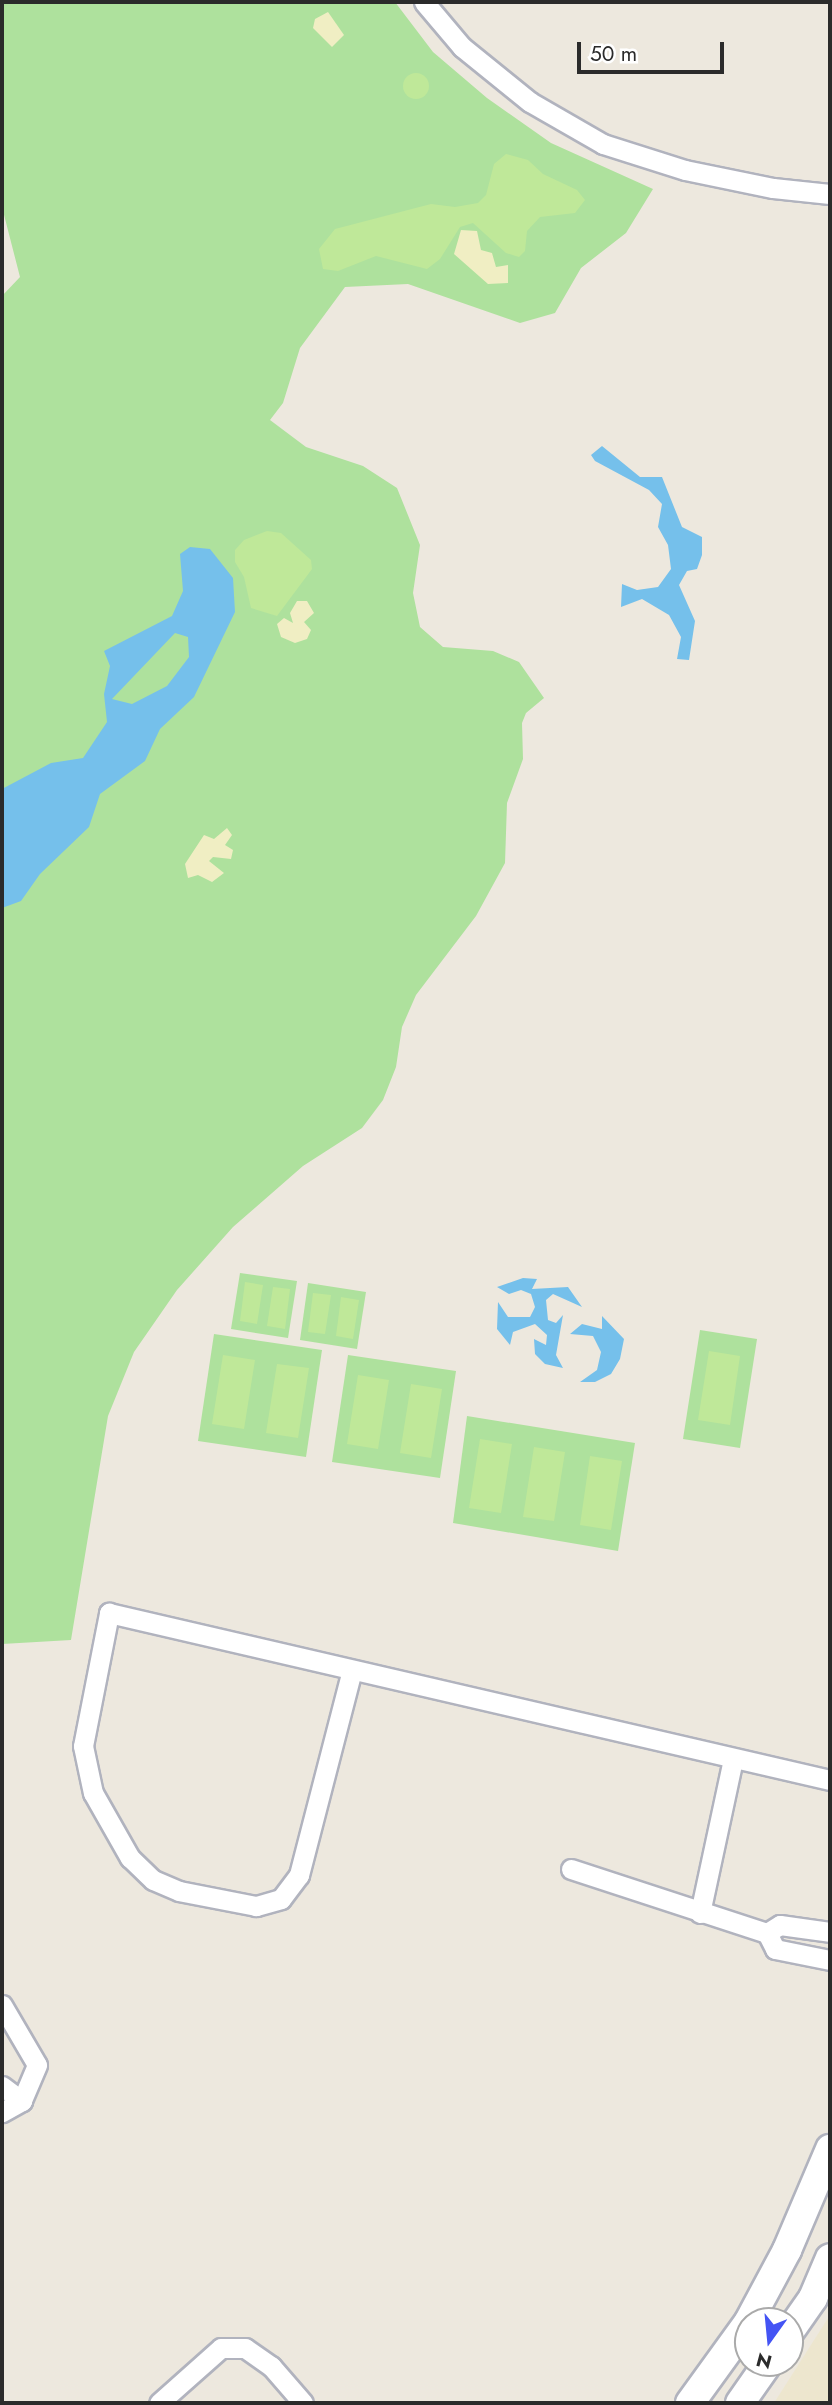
<!DOCTYPE html>
<html>
<head>
<meta charset="utf-8">
<style>
  body { margin:0 }
  #map { position:relative; width:832px; height:2405px; overflow:hidden; background:#ede8de; font-family:Jost,sans-serif }
  div>[style] { position:absolute }
  .education>* { inset:0; background:#ede6ce }
  .green>* { inset:0; background:#aee19d }
  .sand>* { inset:0; background:#f0eec3 }
  .pitch>* { inset:0; background:#bfe899 }
  .round { border-radius:50% }
  .water>* { inset:0; background:#75c0eb }
  .roads { filter:drop-shadow(2px 0 #b1b3be) drop-shadow(-2px 0 #b1b3be) drop-shadow(0 2px #b1b3be) drop-shadow(0 -2px #b1b3be) }
  .street>* { height:19px; margin:-9.5px; padding:0 9.5px; transform-origin:9.5px; border-radius:9.5px; background:#fff }
  .secondary>* { height:28px; margin:-14px; padding:0 14px; transform-origin:14px; border-radius:14px; background:#fff }
  span { translate:-50% -50%; white-space:nowrap; text-align:center; line-height:1.15; -webkit-text-stroke:7px #fff; paint-order:stroke }
  .frame { position:absolute; inset:0; border:4px solid #2b2b2b; pointer-events:none }
  .north { position:absolute; left:734px; top:2307px; width:70px; height:70px; box-sizing:border-box; background:#fff; border:2px solid #aaa; border-radius:50%; rotate:195deg; font-size:19px; font-weight:700; line-height:28px; text-align:center; color:#2b2b2b }
  .north::after { content:''; display:block; margin:auto; width:24px; height:32px; background:#4454f4; clip-path:polygon(50% 0,100% 100%,50% 72%,0 100%) }
  .scale { position:absolute; left:577px; top:42px; width:147px; height:32px; box-sizing:border-box; border:4px solid #2b2b2b; border-top:0; padding-left:9px; font-size:21px; line-height:24px; white-space:nowrap; color:#2b2b2b; -webkit-text-stroke:5px #fff; paint-order:stroke }
</style>
</head>
<body>
<div id="map">
  <div class="education">
    <div style="clip-path:polygon(830px 2315px,830px 2403px,774px 2403px)"></div>
  </div>
  <div class="green">
    <div style="clip-path:polygon(2px 2px,395px 2px,433px 52px,487px 98px,551px 143px,653px 189px,626px 233px,581px 268px,555px 313px,520px 323px,408px 284px,345px 287px,300px 348px,283px 403px,270px 420px,306px 447px,363px 466px,397px 488px,420px 545px,413px 593px,420px 627px,443px 647px,493px 651px,519px 662px,544px 698px,526px 713px,522px 723px,523px 759px,507px 803px,505px 863px,476px 916px,416px 995px,402px 1027px,396px 1067px,383px 1100px,362px 1128px,303px 1166px,233px 1227px,177px 1290px,134px 1352px,108px 1416px,71px 1640px,2px 1644px,2px 296px,20px 277px,2px 207px)"></div>
    <div style="clip-path:polygon(240px 1273px,297px 1281px,288px 1338px,231px 1329px)"></div>
    <div style="clip-path:polygon(308px 1283px,366px 1292px,357px 1349px,300px 1340px)"></div>
    <div style="clip-path:polygon(700px 1330px,757px 1339px,740px 1448px,683px 1439px)"></div>
    <div style="clip-path:polygon(214px 1334px,322px 1350px,306px 1457px,198px 1441px)"></div>
    <div style="clip-path:polygon(348px 1355px,456px 1371px,440px 1478px,332px 1462px)"></div>
    <div style="clip-path:polygon(467px 1416px,635px 1443px,618px 1551px,453px 1523px)"></div>
  </div>
  <div class="sand">
    <div style="clip-path:polygon(328px 12px,344px 35px,332px 47px,313px 28px,315px 19px)"></div>
    <div style="clip-path:polygon(461px 230px,477px 231px,481px 250px,492px 253px,496px 267px,508px 265px,508px 283px,488px 284px,454px 254px)"></div>
    <div style="clip-path:polygon(297px 601px,307px 601px,314px 613px,304px 622px,311px 630px,307px 639px,295px 643px,281px 637px,277px 624px,284px 618px,293px 623px,290px 613px)"></div>
    <div style="clip-path:polygon(227px 828px,232px 835px,225px 845px,233px 850px,231px 859px,213px 857px,209px 861px,224px 873px,212px 882px,198px 875px,188px 878px,185px 864px,204px 835px,214px 839px)"></div>
  </div>
  <div class="pitch">
    <div class="round" style="left:403px;top:73px;width:26px;height:26px"></div>
    <div style="clip-path:polygon(506px 154px,528px 160px,543px 174px,577px 190px,585px 200px,575px 213px,540px 217px,527px 231px,525px 251px,519px 257px,506px 253px,473px 223px,460px 227px,440px 259px,427px 269px,376px 256px,338px 271px,323px 269px,319px 249px,335px 229px,431px 204px,455px 207px,478px 203px,486px 195px,494px 164px)"></div>
    <div style="clip-path:polygon(267px 531px,281px 533px,311px 560px,312px 569px,277px 616px,251px 608px,244px 577px,235px 562px,235px 550px,244px 540px)"></div>
    <div style="clip-path:polygon(245px 1282px,263px 1285px,257px 1324px,240px 1321px)"></div>
    <div style="clip-path:polygon(273px 1287px,290px 1289px,285px 1329px,267px 1326px)"></div>
    <div style="clip-path:polygon(313px 1293px,331px 1295px,325px 1334px,308px 1332px)"></div>
    <div style="clip-path:polygon(341px 1297px,359px 1300px,353px 1339px,336px 1336px)"></div>
    <div style="clip-path:polygon(709px 1351px,740px 1356px,730px 1425px,698px 1420px)"></div>
    <div style="clip-path:polygon(223px 1355px,255px 1360px,244px 1429px,212px 1424px)"></div>
    <div style="clip-path:polygon(277px 1364px,309px 1368px,298px 1438px,266px 1433px)"></div>
    <div style="clip-path:polygon(358px 1375px,389px 1380px,378px 1449px,347px 1444px)"></div>
    <div style="clip-path:polygon(411px 1384px,442px 1389px,431px 1458px,400px 1453px)"></div>
    <div style="clip-path:polygon(480px 1439px,512px 1444px,501px 1513px,469px 1508px)"></div>
    <div style="clip-path:polygon(534px 1447px,565px 1452px,554px 1521px,523px 1517px)"></div>
    <div style="clip-path:polygon(590px 1456px,622px 1461px,611px 1530px,580px 1525px)"></div>
  </div>
  <div class="water">
    <div style="clip-path:polygon(602px 446px,640px 477px,662px 477px,682px 527px,702px 537px,702px 555px,697px 569px,687px 571px,679px 585px,695px 621px,689px 660px,677px 659px,681px 637px,669px 615px,642px 599px,621px 607px,622px 584px,637px 590px,658px 587px,671px 569px,668px 545px,658px 527px,662px 504px,649px 490px,595px 461px,591px 455px)"></div>
    <div style="clip-path:polygon(evenodd,190px 547px,210px 549px,233px 578px,235px 612px,194px 697px,160px 729px,145px 761px,100px 794px,89px 827px,40px 874px,21px 901px,2px 908px,2px 789px,51px 763px,83px 758px,107px 722px,104px 694px,110px 666px,104px 651px,172px 616px,183px 591px,180px 554px,190px 547px,175px 633px,188px 637px,189px 657px,167px 686px,132px 704px,112px 699px,175px 633px)"></div>
    <div style="clip-path:polygon(523px 1278px,537px 1279px,532px 1289px,568px 1287px,582px 1307px,553px 1294px,546px 1300px,548px 1320px,556px 1323px,563px 1315px,556px 1355px,563px 1368px,545px 1364px,535px 1354px,534px 1339px,546px 1345px,547px 1335px,535px 1324px,513px 1332px,510px 1345px,497px 1329px,498px 1302px,508px 1317px,530px 1317px,535px 1307px,531px 1294px,521px 1290px,509px 1294px,497px 1287px)"></div>
    <div style="clip-path:polygon(602px 1316px,624px 1339px,620px 1359px,611px 1374px,595px 1382px,580px 1382px,597px 1370px,601px 1352px,593px 1336px,570px 1334px,582px 1324px,602px 1329px)"></div>
  </div>
  <div class="roads">
    <div class="street">
      <div style="left:424px;top:2px;width:59px;rotate:49.8deg"></div>
      <div style="left:462px;top:47px;width:87px;rotate:39deg"></div>
      <div style="left:530px;top:102px;width:84px;rotate:29.9deg"></div>
      <div style="left:603px;top:144px;width:86px;rotate:17.6deg"></div>
      <div style="left:685px;top:170px;width:90px;rotate:11.6deg"></div>
      <div style="left:773px;top:188px;width:57px;rotate:6deg"></div>
      <div style="left:352px;top:1670px;width:212px;rotate:104.5deg"></div>
      <div style="left:299px;top:1875px;width:30px;rotate:127deg"></div>
      <div style="left:281px;top:1899px;width:26px;rotate:164deg"></div>
      <div style="left:256px;top:1906px;width:78px;rotate:-169deg"></div>
      <div style="left:179px;top:1891px;width:28px;rotate:-157deg"></div>
      <div style="left:153px;top:1880px;width:32px;rotate:-136deg"></div>
      <div style="left:130px;top:1858px;width:75px;rotate:-119.6deg"></div>
      <div style="left:93px;top:1793px;width:48px;rotate:-102deg"></div>
      <div style="left:83px;top:1746px;width:136px;rotate:-78.9deg"></div>
      <div style="left:109px;top:1613px;width:740px;rotate:13.04deg"></div>
      <div style="left:571px;top:1869px;width:206px;rotate:18.1deg"></div>
      <div style="left:767px;top:1933px;width:18px;rotate:63deg"></div>
      <div style="left:775px;top:1949px;width:56px;rotate:11.3deg"></div>
      <div style="left:700px;top:1913px;width:157px;rotate:-77.9deg"></div>
      <div style="left:767px;top:1933px;width:15px;rotate:-32deg"></div>
      <div style="left:780px;top:1925px;width:50px;rotate:8deg"></div>
      <div style="left:2px;top:2005px;width:69px;rotate:59.7deg"></div>
      <div style="left:37px;top:2065px;width:39px;rotate:113deg"></div>
      <div style="left:22px;top:2101px;width:23px;rotate:151deg"></div>
      <div style="left:2px;top:2086px;width:25px;rotate:37deg"></div>
      <div style="left:159px;top:2403px;width:83px;rotate:-41.6deg"></div>
      <div style="left:221px;top:2348px;width:24px"></div>
      <div style="left:245px;top:2348px;width:32px;rotate:35deg"></div>
      <div style="left:271px;top:2366px;width:49px;rotate:49.1deg"></div>
    </div>
    <div class="secondary">
      <div style="left:749px;top:2321px;width:81px;rotate:-61.8deg"></div>
      <div style="left:787px;top:2250px;width:110px;rotate:-66.9deg"></div>
      <div style="left:790px;top:2331px;width:40px;rotate:-55.1deg"></div>
      <div style="left:813px;top:2298px;width:43px;rotate:-67deg"></div>
      <div style="left:690px;top:2403px;width:99px;rotate:-54.1deg"></div>
      <div style="left:740px;top:2403px;width:49px;rotate:-55deg"></div>
    </div>
  </div>
  <div class="frame"></div>
  <div class="north">N</div>
  <div class="scale">50 m</div>
</div>
</body>
</html>
